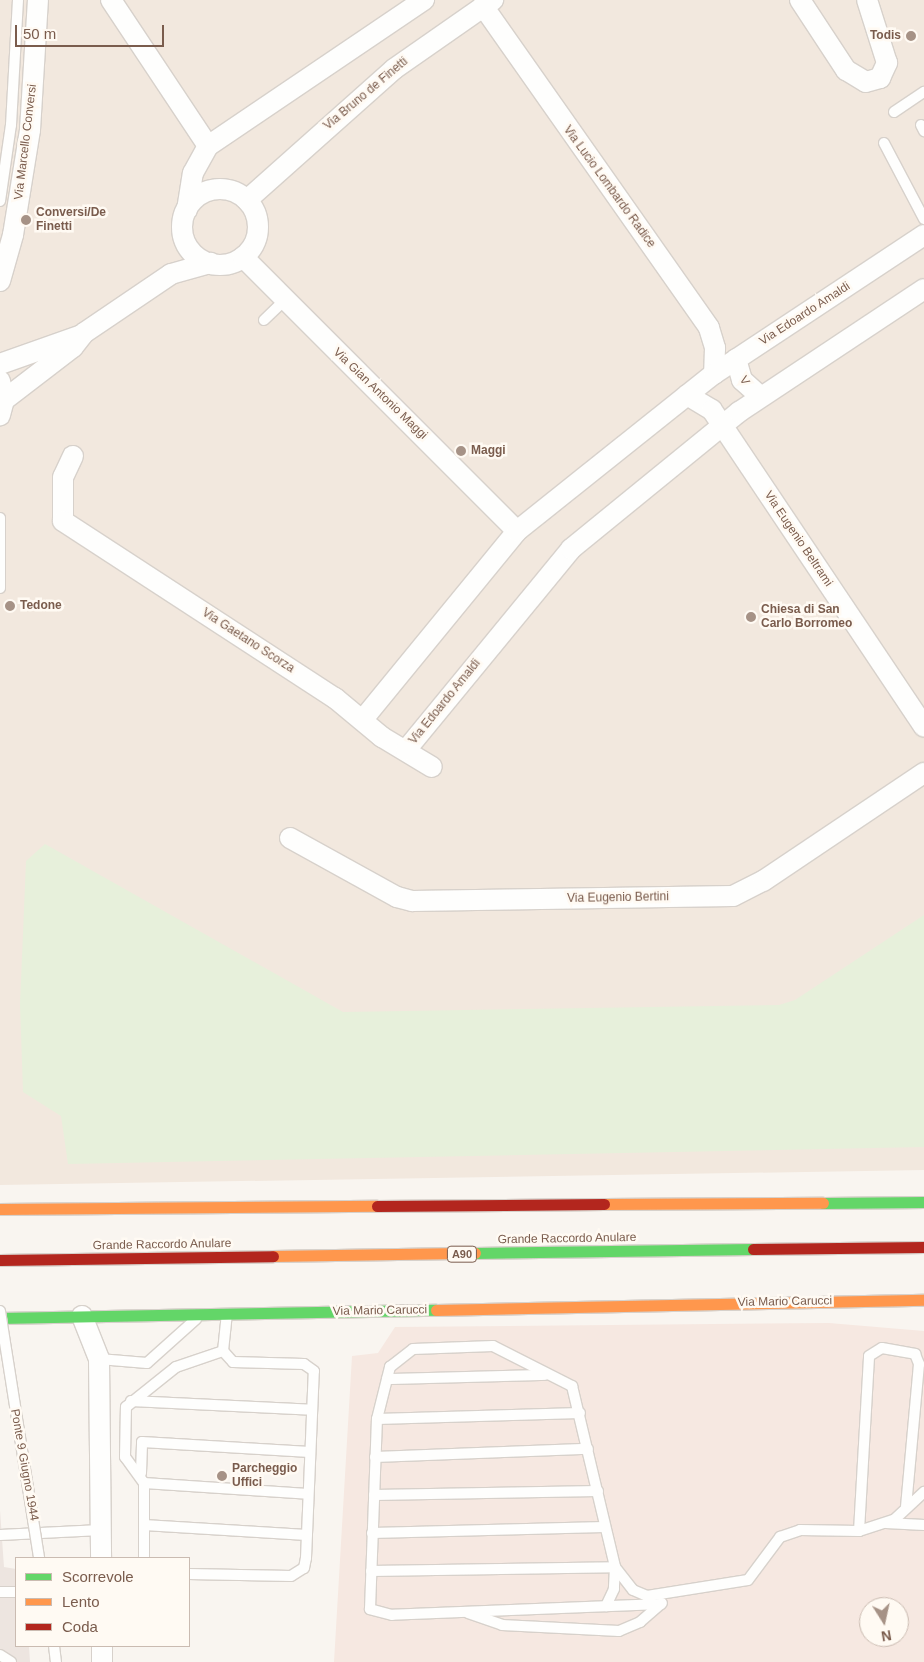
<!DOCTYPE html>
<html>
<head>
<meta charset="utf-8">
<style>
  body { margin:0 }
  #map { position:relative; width:924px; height:1662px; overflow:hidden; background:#f9f5f0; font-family:Helvetica,sans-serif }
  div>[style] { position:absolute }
  .residential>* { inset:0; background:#f2e8de }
  .commercial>* { inset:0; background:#f6e8e1 }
  .industrial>* { inset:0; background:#ede5e0 }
  .green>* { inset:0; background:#e7f0db }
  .roads { filter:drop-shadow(1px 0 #d7d1cb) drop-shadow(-1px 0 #d7d1cb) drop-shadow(0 1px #d7d1cb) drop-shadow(0 -1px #d7d1cb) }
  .lane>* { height:10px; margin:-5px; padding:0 5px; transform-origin:5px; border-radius:5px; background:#fefefd }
  .street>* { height:20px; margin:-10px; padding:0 10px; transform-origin:10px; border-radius:10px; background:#fefefd }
  .street>.ring { margin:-10px; padding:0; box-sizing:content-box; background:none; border:20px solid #fefefd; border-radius:50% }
  .fast>* { height:11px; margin:-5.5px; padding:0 5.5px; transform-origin:5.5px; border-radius:5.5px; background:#63d668 }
  .slow>* { height:11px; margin:-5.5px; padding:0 5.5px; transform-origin:5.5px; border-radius:5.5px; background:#ff974d }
  .jam>* { height:11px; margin:-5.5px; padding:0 5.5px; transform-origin:5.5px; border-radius:5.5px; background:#b3261e }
  .bridges { filter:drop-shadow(1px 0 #d7d1cb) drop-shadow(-1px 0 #d7d1cb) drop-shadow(0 1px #d7d1cb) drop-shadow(0 -1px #d7d1cb) }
  .lane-bridge>* { height:10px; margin:-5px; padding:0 5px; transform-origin:5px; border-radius:5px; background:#fefefd }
  .dots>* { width:14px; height:14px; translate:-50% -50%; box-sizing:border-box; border:2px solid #fffaf3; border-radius:50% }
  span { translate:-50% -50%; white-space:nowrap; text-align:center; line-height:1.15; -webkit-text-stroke:5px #fffaf3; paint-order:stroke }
  .shield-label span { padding:1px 4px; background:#fffaf3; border:1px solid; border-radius:4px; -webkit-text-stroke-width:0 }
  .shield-label { font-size:11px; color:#7a5c4d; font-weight:700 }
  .poi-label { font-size:12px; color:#7a5c4d; font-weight:700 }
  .right { translate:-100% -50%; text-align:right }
  .left { translate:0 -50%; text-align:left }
  .street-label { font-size:12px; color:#7a5c4d }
  .legend { position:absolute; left:15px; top:1557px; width:175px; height:90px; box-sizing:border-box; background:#fffaf3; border:1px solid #cabbb1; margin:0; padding:6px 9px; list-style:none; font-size:15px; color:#7a5c4d }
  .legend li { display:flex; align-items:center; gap:10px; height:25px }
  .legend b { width:25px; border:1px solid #cabbb1 }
  .north { position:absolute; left:859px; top:1597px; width:50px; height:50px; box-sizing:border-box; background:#fffaf3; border:1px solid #cabbb1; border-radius:50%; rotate:170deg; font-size:14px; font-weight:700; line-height:20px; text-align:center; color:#7a5c4d }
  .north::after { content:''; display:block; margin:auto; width:18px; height:22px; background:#a69286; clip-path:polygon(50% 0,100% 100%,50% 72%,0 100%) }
  .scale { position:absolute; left:15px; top:25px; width:149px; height:22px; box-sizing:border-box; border:2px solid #7a5c4d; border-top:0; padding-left:6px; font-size:15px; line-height:18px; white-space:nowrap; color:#7a5c4d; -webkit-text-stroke:4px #fffaf3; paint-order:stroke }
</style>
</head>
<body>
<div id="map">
  <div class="residential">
    <div style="clip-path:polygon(0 0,924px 0,924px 1170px,0 1185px)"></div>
  </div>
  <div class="commercial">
    <div style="clip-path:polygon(evenodd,829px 1323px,924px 1331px,924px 1662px,334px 1662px,352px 1356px,378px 1353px,395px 1327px,829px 1323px,869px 1607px,899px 1607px,899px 1637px,869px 1637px,869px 1607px)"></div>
  </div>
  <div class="industrial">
    <div style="clip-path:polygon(0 1510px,4px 1567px,16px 1569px,16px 1646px,29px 1646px,30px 1662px,0 1662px)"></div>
  </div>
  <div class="green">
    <div style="clip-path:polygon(45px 844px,343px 1012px,779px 1005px,795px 1000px,924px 915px,924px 1147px,68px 1164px,61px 1116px,23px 1092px,20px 1004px,26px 861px)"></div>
  </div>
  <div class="roads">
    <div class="lane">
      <div style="left:894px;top:112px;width:36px;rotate:-34deg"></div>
      <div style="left:921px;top:125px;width:7px;rotate:63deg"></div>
      <div style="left:884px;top:143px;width:86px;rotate:62.2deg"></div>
      <div style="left:0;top:201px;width:77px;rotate:-81.8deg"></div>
      <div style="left:11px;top:125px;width:125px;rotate:-86.8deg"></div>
      <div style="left:264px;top:320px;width:28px;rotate:-44deg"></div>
      <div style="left:0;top:518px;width:70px;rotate:90deg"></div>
      <div style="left:99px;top:1359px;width:48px;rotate:4.8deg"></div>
      <div style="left:147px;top:1363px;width:66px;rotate:-41.9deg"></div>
      <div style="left:387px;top:1379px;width:158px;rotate:-1.5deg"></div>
      <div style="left:131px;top:1401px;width:181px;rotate:2.8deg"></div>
      <div style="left:377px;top:1419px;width:203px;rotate:-1.7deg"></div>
      <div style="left:375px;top:1457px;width:213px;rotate:-2.2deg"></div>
      <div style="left:141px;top:1473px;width:31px;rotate:-88deg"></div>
      <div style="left:142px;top:1442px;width:168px;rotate:3.4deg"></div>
      <div style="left:144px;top:1483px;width:164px;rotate:3.8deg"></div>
      <div style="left:374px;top:1495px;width:224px;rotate:-1deg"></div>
      <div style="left:886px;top:1523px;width:38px;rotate:3deg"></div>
      <div style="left:144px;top:1525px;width:163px;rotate:3.5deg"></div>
      <div style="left:859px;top:1531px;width:175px;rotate:-86.7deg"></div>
      <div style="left:869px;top:1356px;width:15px;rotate:-32deg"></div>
      <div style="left:882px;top:1348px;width:34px;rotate:10deg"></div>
      <div style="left:915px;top:1354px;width:11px;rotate:68deg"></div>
      <div style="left:919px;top:1364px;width:145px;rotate:95.2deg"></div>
      <div style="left:372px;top:1533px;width:232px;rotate:-1.5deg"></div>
      <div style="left:0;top:1535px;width:101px;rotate:-2.8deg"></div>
      <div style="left:144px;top:1558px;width:75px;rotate:-90deg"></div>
      <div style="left:144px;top:1483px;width:32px;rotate:-126deg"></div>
      <div style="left:125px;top:1457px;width:50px;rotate:-88.9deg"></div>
      <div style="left:126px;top:1407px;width:64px;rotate:-38.7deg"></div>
      <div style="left:176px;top:1367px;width:50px;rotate:-18.8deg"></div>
      <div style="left:371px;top:1571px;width:244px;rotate:-0.9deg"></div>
      <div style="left:615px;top:1567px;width:22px;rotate:93deg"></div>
      <div style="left:614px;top:1589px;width:19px;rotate:115deg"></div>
      <div style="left:189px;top:1574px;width:102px;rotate:1.1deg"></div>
      <div style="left:291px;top:1576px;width:15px;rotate:-32deg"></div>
      <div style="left:304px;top:1568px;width:10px;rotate:-79deg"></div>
      <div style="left:306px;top:1558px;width:187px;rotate:-87.6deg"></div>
      <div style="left:314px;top:1371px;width:12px;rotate:-145deg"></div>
      <div style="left:304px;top:1364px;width:71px;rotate:-178.4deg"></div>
      <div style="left:233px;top:1362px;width:15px;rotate:-132deg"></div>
      <div style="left:223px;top:1351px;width:37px;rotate:-84deg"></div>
      <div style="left:0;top:1592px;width:16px"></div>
      <div style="left:661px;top:1604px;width:269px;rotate:177.7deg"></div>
      <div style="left:392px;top:1615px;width:23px;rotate:-165deg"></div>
      <div style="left:370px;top:1609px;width:190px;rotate:-87.9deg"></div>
      <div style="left:377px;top:1419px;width:54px;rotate:-76deg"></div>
      <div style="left:390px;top:1367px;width:29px;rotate:-38deg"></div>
      <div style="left:413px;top:1349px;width:80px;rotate:-2.1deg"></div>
      <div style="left:493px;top:1346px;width:89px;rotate:26.9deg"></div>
      <div style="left:572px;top:1386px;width:186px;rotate:76.6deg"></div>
      <div style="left:615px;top:1567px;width:29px;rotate:52deg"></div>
      <div style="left:633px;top:1590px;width:15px;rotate:23deg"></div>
      <div style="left:647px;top:1596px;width:102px;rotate:-9deg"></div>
      <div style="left:748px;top:1580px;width:54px;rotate:-53.3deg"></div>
      <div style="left:780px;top:1537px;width:21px;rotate:-19deg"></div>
      <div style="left:800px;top:1530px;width:59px;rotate:1deg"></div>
      <div style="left:859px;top:1531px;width:38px;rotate:-18deg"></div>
      <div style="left:895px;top:1519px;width:40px;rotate:-43deg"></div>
      <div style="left:468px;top:1613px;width:36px;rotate:19deg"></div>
      <div style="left:502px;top:1625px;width:117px;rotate:2.9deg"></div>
      <div style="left:619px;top:1631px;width:23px;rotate:-23deg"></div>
      <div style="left:640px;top:1622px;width:29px;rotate:-41deg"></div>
      <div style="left:54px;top:1646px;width:16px;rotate:83deg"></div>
      <div style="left:0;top:1655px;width:13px;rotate:32deg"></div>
    </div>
    <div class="street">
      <div style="left:111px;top:0;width:175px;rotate:56.4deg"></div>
      <div style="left:800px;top:0;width:84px;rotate:56.7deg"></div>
      <div style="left:846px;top:70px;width:23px;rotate:31deg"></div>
      <div style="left:866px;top:82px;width:15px;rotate:-16deg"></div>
      <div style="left:880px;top:78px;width:17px;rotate:-65deg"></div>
      <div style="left:887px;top:63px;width:66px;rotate:-107.6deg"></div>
      <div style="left:483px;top:6px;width:393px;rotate:54.9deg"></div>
      <div style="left:709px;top:328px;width:21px;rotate:73deg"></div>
      <div style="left:715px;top:348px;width:26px;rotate:92deg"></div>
      <div class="ring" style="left:182px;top:189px;width:56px;height:56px"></div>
      <div style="left:247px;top:200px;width:197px;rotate:-41.7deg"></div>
      <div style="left:394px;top:69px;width:121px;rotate:-34.9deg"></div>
      <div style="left:187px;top:210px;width:37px;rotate:-81deg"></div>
      <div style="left:193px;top:173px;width:31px;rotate:-61deg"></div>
      <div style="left:208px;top:146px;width:261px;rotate:-34.1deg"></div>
      <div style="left:243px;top:257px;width:387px;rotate:45deg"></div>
      <div style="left:0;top:281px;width:48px;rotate:-74.2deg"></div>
      <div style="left:13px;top:235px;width:106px;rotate:-80.8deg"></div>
      <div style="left:30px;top:130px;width:130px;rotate:-86.5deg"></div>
      <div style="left:736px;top:359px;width:22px;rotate:74deg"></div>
      <div style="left:742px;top:380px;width:25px;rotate:42deg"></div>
      <div style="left:0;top:364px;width:87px;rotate:-19.5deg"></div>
      <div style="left:0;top:381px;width:19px;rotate:78deg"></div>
      <div style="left:4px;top:400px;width:16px;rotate:105deg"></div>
      <div style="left:687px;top:395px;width:29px;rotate:31deg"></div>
      <div style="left:712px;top:410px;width:381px;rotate:56.2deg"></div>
      <div style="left:4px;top:400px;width:87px;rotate:-37.5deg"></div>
      <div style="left:73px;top:347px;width:18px;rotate:-52deg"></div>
      <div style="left:84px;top:333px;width:105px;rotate:-34.1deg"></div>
      <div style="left:171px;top:274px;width:41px;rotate:-15.8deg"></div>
      <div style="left:73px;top:456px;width:23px;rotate:115deg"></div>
      <div style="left:63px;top:477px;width:44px;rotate:90deg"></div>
      <div style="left:63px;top:521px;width:325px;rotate:33.1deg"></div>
      <div style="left:335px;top:698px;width:61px;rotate:39.7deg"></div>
      <div style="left:382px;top:737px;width:58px;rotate:31deg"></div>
      <div style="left:364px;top:718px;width:242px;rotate:-50.7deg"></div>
      <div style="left:517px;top:531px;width:252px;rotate:-38.6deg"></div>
      <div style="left:714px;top:374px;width:252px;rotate:-33.5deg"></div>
      <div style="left:406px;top:750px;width:260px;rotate:-50.6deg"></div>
      <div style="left:571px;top:549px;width:217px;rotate:-39.2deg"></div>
      <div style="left:739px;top:412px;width:222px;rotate:-33.6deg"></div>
      <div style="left:290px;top:838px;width:122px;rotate:28.9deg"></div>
      <div style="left:397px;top:897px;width:16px;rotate:15deg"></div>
      <div style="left:412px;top:901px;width:321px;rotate:-0.9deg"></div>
      <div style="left:733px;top:896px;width:34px;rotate:-27deg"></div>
      <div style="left:763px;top:881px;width:194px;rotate:-33.9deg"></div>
      <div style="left:82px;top:1316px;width:46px;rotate:68.4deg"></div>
      <div style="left:99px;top:1359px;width:199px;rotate:89.4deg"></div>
      <div style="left:102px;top:1646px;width:16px;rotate:90deg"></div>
    </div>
    <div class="fast">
      <div style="left:823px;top:1203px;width:101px;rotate:-0.6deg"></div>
      <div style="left:475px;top:1253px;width:278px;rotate:-0.8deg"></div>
      <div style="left:0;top:1318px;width:436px;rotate:-1.1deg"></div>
    </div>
    <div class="slow">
      <div style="left:604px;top:1204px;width:219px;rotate:-0.3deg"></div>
      <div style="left:0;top:1209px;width:377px;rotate:-0.5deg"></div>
      <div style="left:273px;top:1256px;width:202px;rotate:-0.9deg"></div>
      <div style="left:436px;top:1310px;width:488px;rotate:-1.2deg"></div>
    </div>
    <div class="jam">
      <div style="left:377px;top:1206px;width:227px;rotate:-0.5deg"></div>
      <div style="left:753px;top:1249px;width:171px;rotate:-0.7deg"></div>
      <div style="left:0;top:1260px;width:273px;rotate:-0.8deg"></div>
    </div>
  </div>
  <div class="bridges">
    <div class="lane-bridge">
      <div style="left:0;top:1311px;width:250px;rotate:81deg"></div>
    </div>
  </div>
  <div class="dots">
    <div style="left:911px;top:36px;background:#a69286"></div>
    <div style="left:26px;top:220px;background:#a69286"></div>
    <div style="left:461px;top:451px;background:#a69286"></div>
    <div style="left:10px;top:606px;background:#a69286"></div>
    <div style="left:751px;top:617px;background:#a69286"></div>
    <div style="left:222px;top:1476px;background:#a69286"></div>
  </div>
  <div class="shield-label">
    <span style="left:462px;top:1254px">A90</span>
  </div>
  <div class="poi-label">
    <span class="right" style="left:901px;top:36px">Todis</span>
    <span class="left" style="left:36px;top:220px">Conversi/De<br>Finetti</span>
    <span class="left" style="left:471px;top:451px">Maggi</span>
    <span class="left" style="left:20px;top:606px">Tedone</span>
    <span class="left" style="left:761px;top:617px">Chiesa di San<br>Carlo Borromeo</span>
    <span class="left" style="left:232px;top:1476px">Parcheggio<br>Uffici</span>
  </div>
  <div class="street-label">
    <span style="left:366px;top:94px;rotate:-40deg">Via Bruno de Finetti</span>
    <span style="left:26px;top:142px;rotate:-83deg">Via Marcello Conversi</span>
    <span style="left:609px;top:187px;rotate:54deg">Via Lucio Lombardo Radice</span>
    <span style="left:805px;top:314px;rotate:-33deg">Via Edoardo Amaldi</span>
    <span style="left:744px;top:381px;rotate:57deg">V</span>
    <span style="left:380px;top:394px;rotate:44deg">Via Gian Antonio Maggi</span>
    <span style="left:798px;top:539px;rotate:56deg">Via Eugenio Beltrami</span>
    <span style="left:248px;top:641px;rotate:33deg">Via Gaetano Scorza</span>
    <span style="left:445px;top:702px;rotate:-51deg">Via Edoardo Amaldi</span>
    <span style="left:618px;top:898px;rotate:-1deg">Via Eugenio Bertini</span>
    <span style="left:567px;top:1239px;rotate:-1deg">Grande Raccordo Anulare</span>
    <span style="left:162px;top:1245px;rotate:-1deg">Grande Raccordo Anulare</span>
    <span style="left:785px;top:1302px;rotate:-1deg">Via Mario Carucci</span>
    <span style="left:380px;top:1311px;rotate:-1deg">Via Mario Carucci</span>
    <span style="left:24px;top:1465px;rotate:80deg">Ponte 9 Giugno 1944</span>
  </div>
  <ul class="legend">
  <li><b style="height:6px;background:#63d668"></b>Scorrevole</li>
  <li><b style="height:6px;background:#ff974d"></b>Lento</li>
  <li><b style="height:6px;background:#b3261e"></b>Coda</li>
  </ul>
  <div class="north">N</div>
  <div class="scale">50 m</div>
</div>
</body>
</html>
